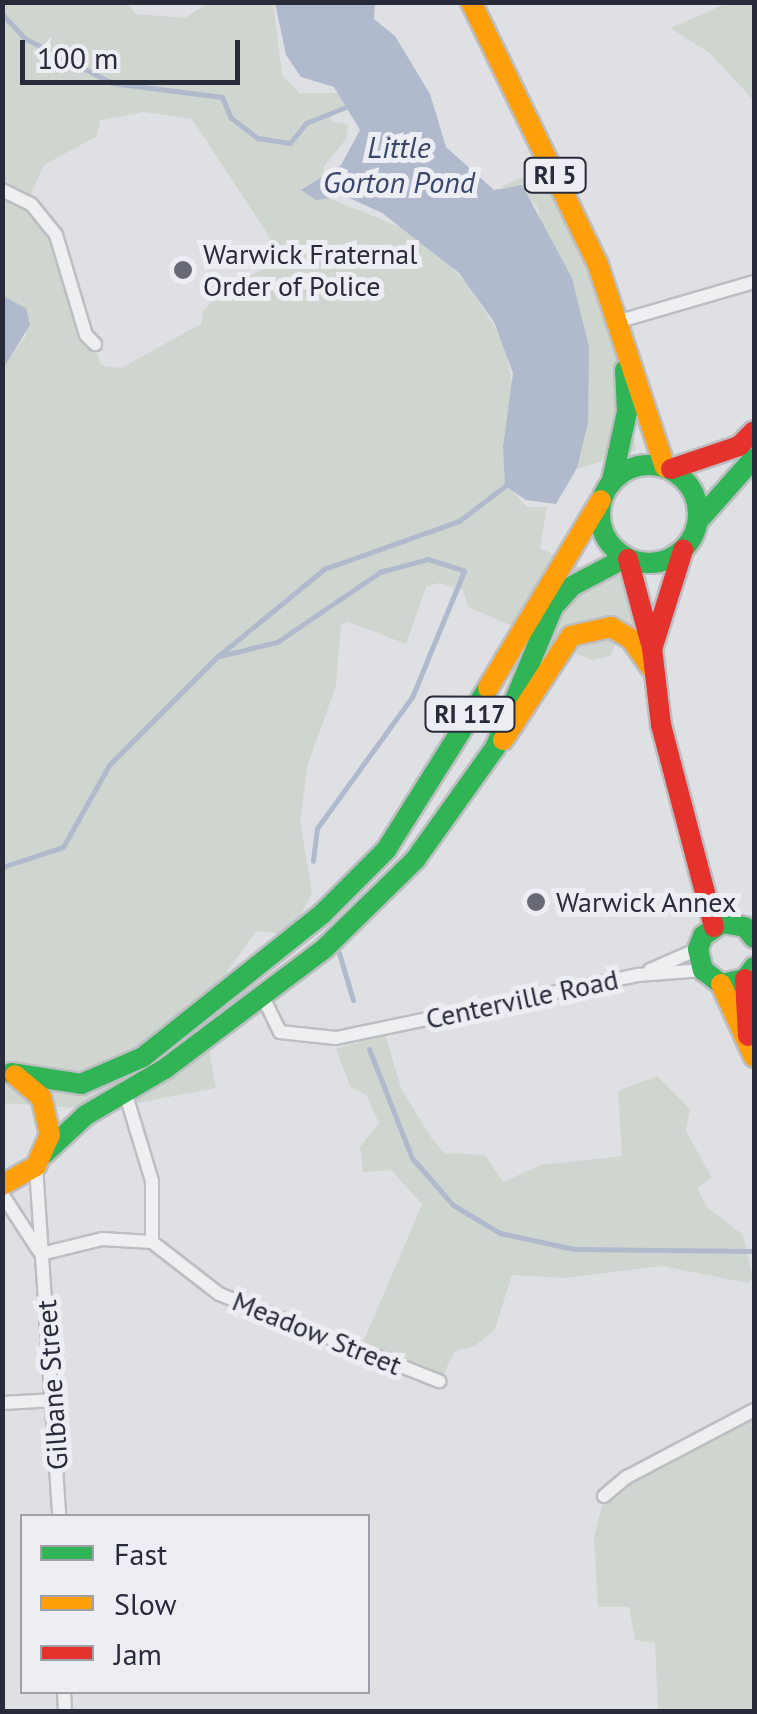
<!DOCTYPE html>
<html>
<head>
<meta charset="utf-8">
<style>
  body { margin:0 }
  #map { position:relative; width:757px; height:1714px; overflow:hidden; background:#dfe0e3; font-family:"PT Sans",sans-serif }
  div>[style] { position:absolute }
  .green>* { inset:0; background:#ced6cf }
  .water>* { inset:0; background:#b0bacc }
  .stream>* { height:5px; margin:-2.5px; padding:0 2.5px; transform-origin:2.5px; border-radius:2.5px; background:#b0bacc }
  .roads { filter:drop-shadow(2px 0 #bdbec1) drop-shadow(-2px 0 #bdbec1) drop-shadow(0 2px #bdbec1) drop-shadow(0 -2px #bdbec1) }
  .street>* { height:12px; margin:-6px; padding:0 6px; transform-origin:6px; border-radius:6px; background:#eeeff1 }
  .fast>* { height:20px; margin:-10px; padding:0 10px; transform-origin:10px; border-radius:10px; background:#30b455 }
  .fast>.ring { margin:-10px; padding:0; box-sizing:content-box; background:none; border:20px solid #30b455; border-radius:50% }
  .slow>* { height:20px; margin:-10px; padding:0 10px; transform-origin:10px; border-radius:10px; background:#ff9f0a }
  .jam>* { height:20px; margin:-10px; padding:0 10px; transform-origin:10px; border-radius:10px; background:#e5322d }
  .dots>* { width:28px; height:28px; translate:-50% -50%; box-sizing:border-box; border:5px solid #edeef3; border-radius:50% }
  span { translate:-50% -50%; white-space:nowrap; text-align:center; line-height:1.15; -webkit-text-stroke:10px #edeef3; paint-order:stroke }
  .shield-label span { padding:2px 8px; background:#edeef3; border:2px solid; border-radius:8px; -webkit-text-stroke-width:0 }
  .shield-label { font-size:25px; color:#282c3a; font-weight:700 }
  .poi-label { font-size:28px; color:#282c3a }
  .left { translate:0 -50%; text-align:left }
  .street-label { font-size:28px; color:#282c3a }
  .water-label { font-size:30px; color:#37466a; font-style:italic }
  .frame { position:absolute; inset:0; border:5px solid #282c3a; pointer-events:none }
  .legend { position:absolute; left:20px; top:1514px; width:350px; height:180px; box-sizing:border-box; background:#edeef3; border:2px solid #9ea0a9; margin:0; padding:12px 18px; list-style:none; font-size:30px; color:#282c3a }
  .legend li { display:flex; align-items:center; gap:20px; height:50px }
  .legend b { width:50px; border:2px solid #9ea0a9 }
  .scale { position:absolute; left:20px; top:40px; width:220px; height:45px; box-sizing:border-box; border:5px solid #282c3a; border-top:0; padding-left:12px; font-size:30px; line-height:35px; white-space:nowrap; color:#282c3a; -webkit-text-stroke:8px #edeef3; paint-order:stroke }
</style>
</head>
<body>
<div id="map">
  <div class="green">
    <div style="clip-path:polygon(730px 2px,754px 3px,754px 101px,710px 53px,670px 28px)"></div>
    <div style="clip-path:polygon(evenodd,3px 3px,126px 3px,136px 14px,185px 18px,208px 3px,273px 3px,282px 75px,299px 93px,338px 93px,347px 105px,330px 113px,332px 121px,348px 124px,346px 139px,324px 166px,326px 197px,417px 234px,466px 282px,505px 343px,512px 384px,505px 483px,527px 507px,547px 507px,540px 548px,584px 569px,638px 579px,648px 640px,616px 643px,610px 656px,592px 660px,468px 607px,463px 590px,439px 583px,426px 587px,406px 644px,349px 622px,341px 625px,336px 686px,308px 764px,300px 820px,312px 893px,291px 935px,256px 931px,227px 972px,204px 1024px,216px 1088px,100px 1110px,3px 1103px,2px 369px,26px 336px,26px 308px,3px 296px,3px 3px,144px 112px,192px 119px,269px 236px,275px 263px,224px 289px,203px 311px,201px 324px,121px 368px,101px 365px,58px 238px,28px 200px,44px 165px,97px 136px,100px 120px,144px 112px)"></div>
    <div style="clip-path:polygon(549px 166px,600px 265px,636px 450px,569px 472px,549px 253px,537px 206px,521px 190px,500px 187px)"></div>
    <div style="clip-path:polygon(385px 1034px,401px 1088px,432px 1139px,445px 1153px,485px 1155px,503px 1182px,541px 1165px,622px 1156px,618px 1091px,657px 1076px,690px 1109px,686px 1131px,712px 1178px,697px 1188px,707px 1207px,743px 1235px,753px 1278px,748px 1283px,662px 1266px,565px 1278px,512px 1275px,495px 1329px,475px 1346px,455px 1351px,440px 1381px,359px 1352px,422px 1204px,391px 1170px,363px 1172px,360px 1147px,379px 1123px,366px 1094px,351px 1088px,336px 1049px)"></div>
    <div style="clip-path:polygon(754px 1415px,754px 1711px,658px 1711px,655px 1643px,635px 1640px,629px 1607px,598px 1607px,594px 1537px,605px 1495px)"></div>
  </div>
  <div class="water">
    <div style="clip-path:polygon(275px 3px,375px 3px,374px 19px,395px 36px,430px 94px,446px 147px,494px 190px,522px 185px,572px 278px,589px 347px,588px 423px,577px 468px,556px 504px,526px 500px,505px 486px,503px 447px,513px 373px,494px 322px,459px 273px,382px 213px,345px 196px,316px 200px,301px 190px,341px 165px,360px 130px,334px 87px,301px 77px,286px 55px)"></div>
    <div style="clip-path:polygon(3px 296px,26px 308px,30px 325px,3px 369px)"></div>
  </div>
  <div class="stream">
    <div style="left:2px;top:14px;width:33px;rotate:47deg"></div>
    <div style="left:24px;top:38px;width:99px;rotate:27.1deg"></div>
    <div style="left:112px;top:83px;width:111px;rotate:7.3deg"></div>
    <div style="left:222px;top:97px;width:23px;rotate:67deg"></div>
    <div style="left:231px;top:118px;width:34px;rotate:37deg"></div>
    <div style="left:258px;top:138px;width:32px;rotate:9deg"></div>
    <div style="left:290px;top:143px;width:26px;rotate:-51deg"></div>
    <div style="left:306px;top:123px;width:43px;rotate:-21.8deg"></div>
    <div style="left:220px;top:656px;width:59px;rotate:-13.8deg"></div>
    <div style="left:277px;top:642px;width:125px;rotate:-34.2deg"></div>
    <div style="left:380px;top:572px;width:50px;rotate:-15.2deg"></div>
    <div style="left:428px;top:559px;width:38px;rotate:18deg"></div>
    <div style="left:464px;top:571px;width:136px;rotate:112.4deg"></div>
    <div style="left:412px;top:697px;width:162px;rotate:125.9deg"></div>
    <div style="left:317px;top:828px;width:33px;rotate:97deg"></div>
    <div style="left:2px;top:867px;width:64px;rotate:-18.2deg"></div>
    <div style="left:63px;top:847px;width:94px;rotate:-60.7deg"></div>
    <div style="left:109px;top:765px;width:153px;rotate:-45deg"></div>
    <div style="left:217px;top:657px;width:139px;rotate:-39.4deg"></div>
    <div style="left:324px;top:569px;width:143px;rotate:-19.6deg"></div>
    <div style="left:459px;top:521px;width:58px;rotate:-37.3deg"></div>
    <div style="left:339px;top:953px;width:49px;rotate:73.4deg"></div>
    <div style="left:369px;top:1049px;width:117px;rotate:68.5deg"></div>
    <div style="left:412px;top:1158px;width:62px;rotate:48.9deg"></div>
    <div style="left:453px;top:1205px;width:55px;rotate:30.8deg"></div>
    <div style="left:500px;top:1233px;width:76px;rotate:12.2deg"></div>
    <div style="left:574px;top:1249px;width:180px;rotate:0.6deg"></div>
  </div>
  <div class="roads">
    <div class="street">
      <div style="left:2px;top:190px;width:32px;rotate:26deg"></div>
      <div style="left:31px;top:204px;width:40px;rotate:51deg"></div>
      <div style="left:56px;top:235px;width:104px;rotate:73.3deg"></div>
      <div style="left:86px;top:335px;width:13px;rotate:45deg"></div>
      <div style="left:616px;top:322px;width:144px;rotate:-16.2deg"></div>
      <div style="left:650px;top:970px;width:52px;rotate:-23.6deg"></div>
      <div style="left:262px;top:995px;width:41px;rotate:64.1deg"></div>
      <div style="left:280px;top:1032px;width:56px;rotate:6.1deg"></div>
      <div style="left:336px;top:1038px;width:309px;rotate:-11.8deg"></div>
      <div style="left:638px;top:975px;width:65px;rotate:-4.4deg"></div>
      <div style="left:125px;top:1092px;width:93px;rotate:73.1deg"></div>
      <div style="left:152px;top:1181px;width:61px;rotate:90deg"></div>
      <div style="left:36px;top:1166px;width:351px;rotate:86.2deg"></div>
      <div style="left:2px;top:1194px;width:68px;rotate:57deg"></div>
      <div style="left:41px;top:1254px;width:63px;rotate:-13.8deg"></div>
      <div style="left:102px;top:1239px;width:50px;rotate:3.4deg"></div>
      <div style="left:152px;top:1242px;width:85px;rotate:37.8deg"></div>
      <div style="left:219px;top:1294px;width:237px;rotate:21.6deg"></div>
      <div style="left:2px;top:1403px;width:54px;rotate:-3.2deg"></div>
      <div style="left:604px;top:1496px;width:30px;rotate:-40deg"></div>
      <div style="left:627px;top:1477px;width:144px;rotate:-27.8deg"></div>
      <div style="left:64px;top:1692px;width:20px;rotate:87deg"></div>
    </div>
    <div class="fast">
      <div class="ring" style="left:600px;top:465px;width:78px;height:78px"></div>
      <div style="left:612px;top:480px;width:70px;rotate:-77.6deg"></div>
      <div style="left:627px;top:412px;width:42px;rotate:-92.7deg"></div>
      <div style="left:698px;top:521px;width:84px;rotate:-48.4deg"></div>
      <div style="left:754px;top:938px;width:14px;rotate:-129deg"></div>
      <div style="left:745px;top:927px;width:23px;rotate:-170deg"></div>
      <div style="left:722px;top:923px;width:23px;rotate:146deg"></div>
      <div style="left:703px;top:936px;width:14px;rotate:111deg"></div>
      <div style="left:698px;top:949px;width:22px;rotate:77deg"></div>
      <div style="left:703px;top:970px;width:23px;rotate:38deg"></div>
      <div style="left:721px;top:984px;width:25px;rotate:-12deg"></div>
      <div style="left:745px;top:979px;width:15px;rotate:-53deg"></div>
      <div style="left:11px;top:1073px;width:71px;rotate:8.9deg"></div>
      <div style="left:81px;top:1084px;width:68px;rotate:-23.5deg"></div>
      <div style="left:143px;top:1057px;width:229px;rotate:-38.6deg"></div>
      <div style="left:322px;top:914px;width:91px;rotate:-45deg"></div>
      <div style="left:386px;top:850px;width:191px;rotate:-57.8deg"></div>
      <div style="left:44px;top:1154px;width:57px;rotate:-42.9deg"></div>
      <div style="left:86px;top:1115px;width:93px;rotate:-30.4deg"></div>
      <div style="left:166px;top:1068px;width:199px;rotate:-37deg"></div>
      <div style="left:325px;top:948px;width:126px;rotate:-44.4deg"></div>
      <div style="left:415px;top:860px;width:138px;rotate:-54.5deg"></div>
      <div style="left:495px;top:748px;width:152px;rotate:-67.6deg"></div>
      <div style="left:553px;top:607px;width:28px;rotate:-48deg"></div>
      <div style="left:572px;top:586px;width:60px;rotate:-27.8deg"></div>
    </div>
    <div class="slow">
      <div style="left:471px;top:2px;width:292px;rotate:64.2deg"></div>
      <div style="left:598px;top:265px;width:213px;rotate:71.7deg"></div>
      <div style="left:488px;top:688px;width:219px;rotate:-59deg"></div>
      <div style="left:503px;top:740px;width:124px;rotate:-56.8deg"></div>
      <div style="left:571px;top:636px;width:41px;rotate:-12.7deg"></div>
      <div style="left:611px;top:627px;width:23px;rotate:31deg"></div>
      <div style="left:631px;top:639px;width:35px;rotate:55deg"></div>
      <div style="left:721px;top:984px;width:80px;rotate:65.7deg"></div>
      <div style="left:2px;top:1185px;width:39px;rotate:-29deg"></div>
      <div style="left:36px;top:1166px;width:34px;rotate:-66deg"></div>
      <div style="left:50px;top:1135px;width:39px;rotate:-103deg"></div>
      <div style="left:41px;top:1097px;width:34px;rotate:-140deg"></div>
    </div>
    <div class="jam">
      <div style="left:671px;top:469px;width:72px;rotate:-18.7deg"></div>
      <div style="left:739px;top:446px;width:21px;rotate:-45deg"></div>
      <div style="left:628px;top:559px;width:92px;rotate:74.9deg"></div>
      <div style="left:652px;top:648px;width:78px;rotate:83.3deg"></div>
      <div style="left:661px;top:725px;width:209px;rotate:75.3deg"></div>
      <div style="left:653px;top:646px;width:101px;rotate:-72.6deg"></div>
      <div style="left:745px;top:979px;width:57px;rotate:87deg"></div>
    </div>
  </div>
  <div class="dots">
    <div style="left:183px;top:270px;background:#686b75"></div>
    <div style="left:536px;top:902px;background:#686b75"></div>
  </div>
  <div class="shield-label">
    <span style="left:555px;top:175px">RI 5</span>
    <span style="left:470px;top:714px">RI 117</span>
  </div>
  <div class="poi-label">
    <span class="left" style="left:203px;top:270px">Warwick Fraternal<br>Order of Police</span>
    <span class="left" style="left:556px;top:902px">Warwick Annex</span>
  </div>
  <div class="street-label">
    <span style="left:522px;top:999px;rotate:-12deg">Centerville Road</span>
    <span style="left:317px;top:1333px;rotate:22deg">Meadow Street</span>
    <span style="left:52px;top:1385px;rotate:-94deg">Gilbane Street</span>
  </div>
  <div class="water-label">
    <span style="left:399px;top:164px">Little<br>Gorton Pond</span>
  </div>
  <div class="frame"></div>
  <ul class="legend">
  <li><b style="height:12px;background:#30b455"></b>Fast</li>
  <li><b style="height:12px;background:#ff9f0a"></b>Slow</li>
  <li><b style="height:12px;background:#e5322d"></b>Jam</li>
  </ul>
  <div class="scale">100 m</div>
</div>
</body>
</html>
